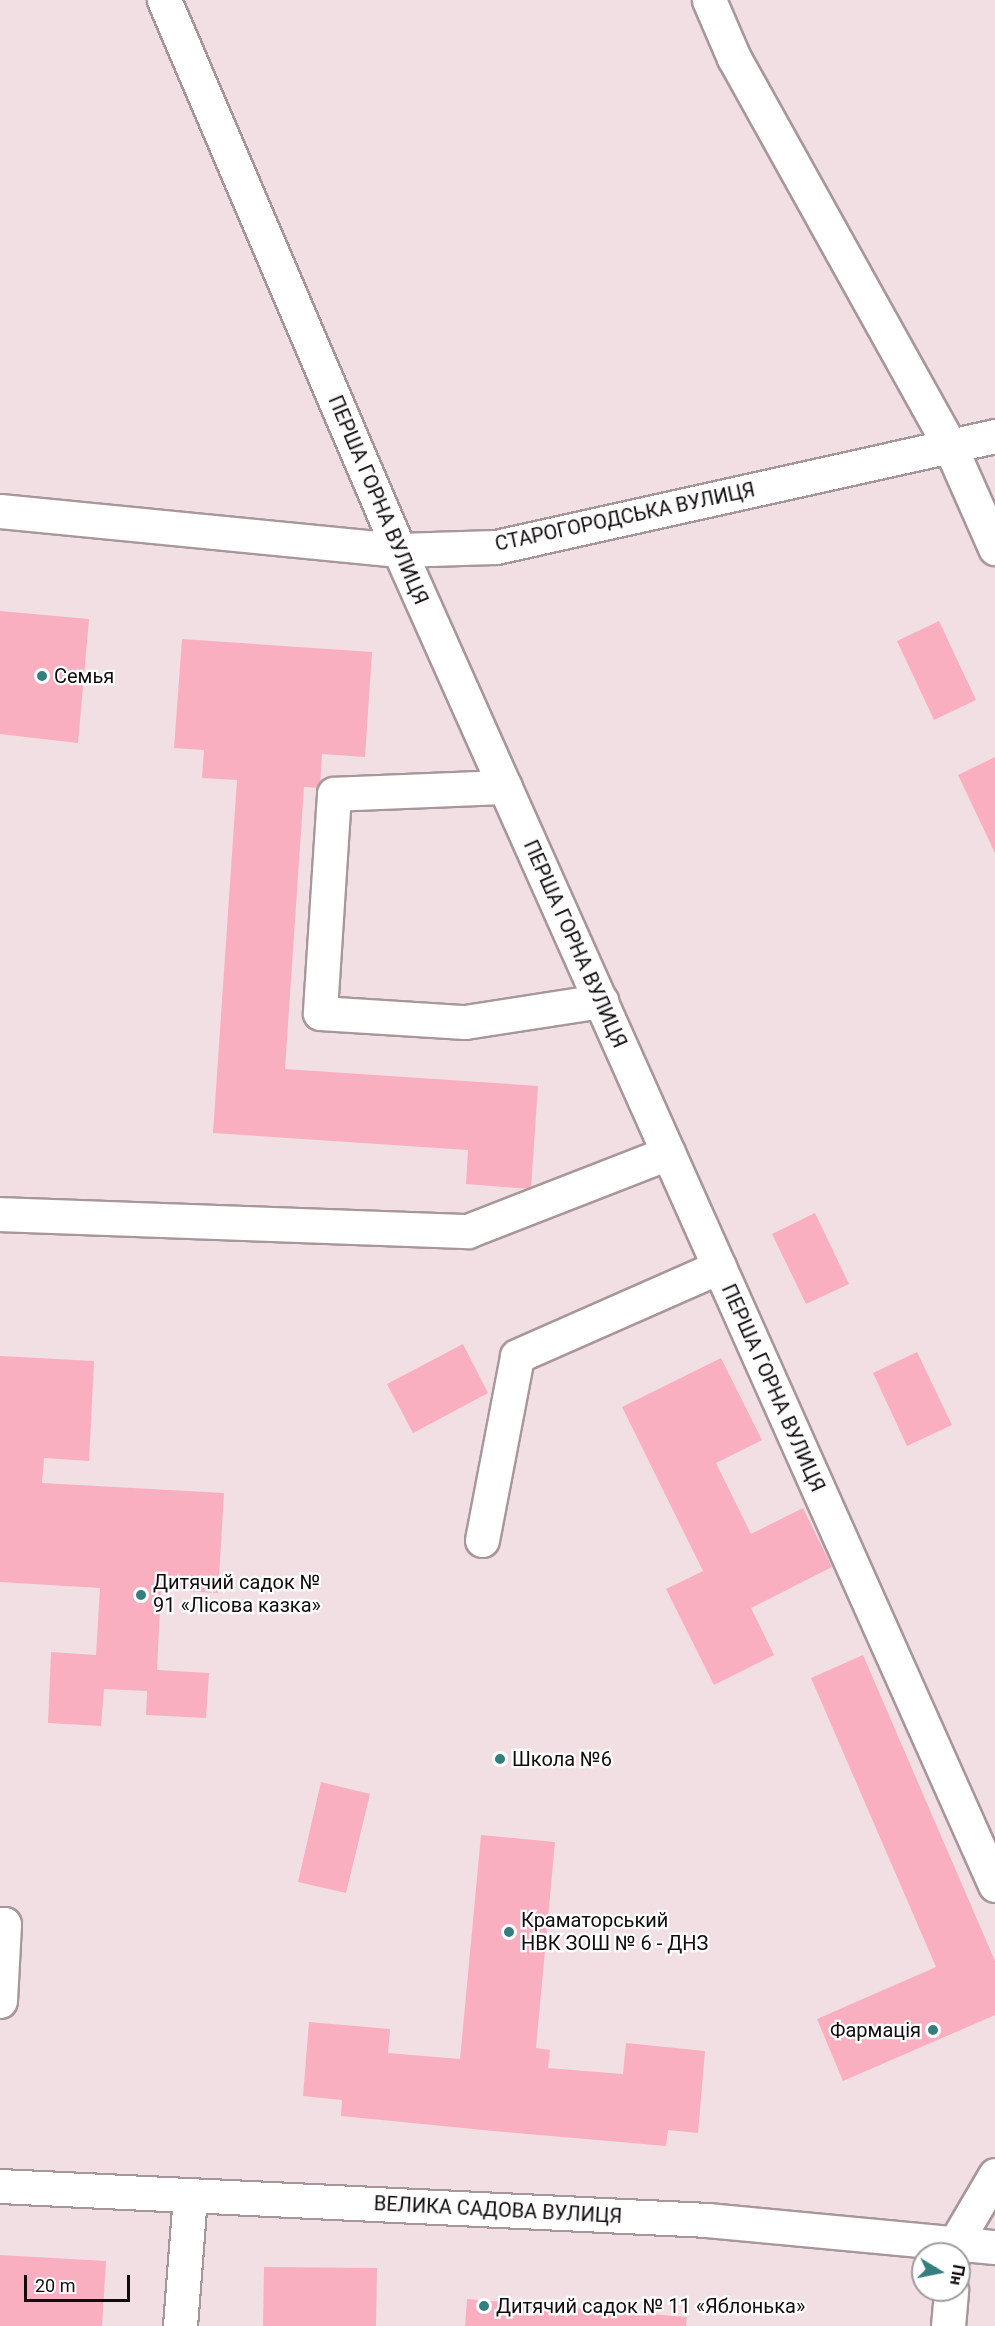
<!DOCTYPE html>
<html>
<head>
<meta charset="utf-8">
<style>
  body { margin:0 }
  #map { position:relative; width:995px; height:2326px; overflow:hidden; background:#f2dfe3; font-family:Roboto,sans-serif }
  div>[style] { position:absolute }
  .building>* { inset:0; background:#faafc0 }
  .roads { filter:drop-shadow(2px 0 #a8979a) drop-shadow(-2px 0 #a8979a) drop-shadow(0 2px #a8979a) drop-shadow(0 -2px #a8979a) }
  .minor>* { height:33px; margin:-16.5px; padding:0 16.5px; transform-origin:16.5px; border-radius:16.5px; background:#fff }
  .dots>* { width:16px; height:16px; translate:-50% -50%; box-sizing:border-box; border:3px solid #fff; border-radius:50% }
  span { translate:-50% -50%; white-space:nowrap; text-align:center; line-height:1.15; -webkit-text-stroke:4.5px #fff; paint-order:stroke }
  .street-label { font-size:20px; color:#110b0d }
  .poi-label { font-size:20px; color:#110b0d }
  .left { translate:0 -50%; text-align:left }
  .right { translate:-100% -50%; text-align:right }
  .north { position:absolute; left:911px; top:2242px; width:60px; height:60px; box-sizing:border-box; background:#fff; border:2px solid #a09d9e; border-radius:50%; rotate:100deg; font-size:16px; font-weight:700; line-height:24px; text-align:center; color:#110b0d }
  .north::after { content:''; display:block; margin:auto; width:21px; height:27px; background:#357e7f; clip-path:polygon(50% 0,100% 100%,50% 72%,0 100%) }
  .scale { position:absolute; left:24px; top:2275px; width:106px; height:27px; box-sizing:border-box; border:3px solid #110b0d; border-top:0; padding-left:8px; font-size:18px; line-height:21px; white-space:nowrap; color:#110b0d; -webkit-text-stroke:4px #fff; paint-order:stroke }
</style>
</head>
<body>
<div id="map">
  <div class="building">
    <div style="clip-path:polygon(0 611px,89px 619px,78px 743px,0 734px)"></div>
    <div style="clip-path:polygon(939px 621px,976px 700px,934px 720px,897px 641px)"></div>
    <div style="clip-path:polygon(182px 639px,372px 652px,365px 757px,322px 754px,320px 788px,304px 787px,285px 1069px,538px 1086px,531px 1189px,466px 1184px,468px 1150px,213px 1133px,237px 780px,202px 778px,204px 750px,174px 748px)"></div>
    <div style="clip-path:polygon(995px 757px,995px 853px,958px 775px)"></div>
    <div style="clip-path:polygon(815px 1213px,849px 1284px,806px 1304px,772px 1234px)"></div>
    <div style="clip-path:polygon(463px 1344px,488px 1393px,413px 1433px,387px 1384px)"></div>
    <div style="clip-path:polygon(917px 1352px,952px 1425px,907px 1446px,873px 1373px)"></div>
    <div style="clip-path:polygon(0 1356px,94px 1361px,89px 1461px,44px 1458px,42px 1483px,224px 1493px,218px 1593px,161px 1590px,157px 1670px,209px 1673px,206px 1718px,146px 1715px,147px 1691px,104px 1689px,101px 1726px,48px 1723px,51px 1652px,96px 1655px,100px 1588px,0 1582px)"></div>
    <div style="clip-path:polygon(721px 1358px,762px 1440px,716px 1463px,751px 1534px,803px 1508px,832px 1567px,751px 1608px,774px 1655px,714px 1685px,666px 1589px,703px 1571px,622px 1407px)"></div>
    <div style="clip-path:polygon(863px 1655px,995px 1961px,995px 2015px,843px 2081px,817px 2019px,936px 1967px,811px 1678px)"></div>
    <div style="clip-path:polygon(321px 1782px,370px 1794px,346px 1893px,298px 1882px)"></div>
    <div style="clip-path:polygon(481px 1835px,555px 1842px,536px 2048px,550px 2050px,548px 2068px,623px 2074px,626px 2043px,705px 2051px,698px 2133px,668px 2130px,666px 2146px,504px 2132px,341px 2116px,342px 2100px,303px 2096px,309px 2022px,390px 2029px,388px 2053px,460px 2059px)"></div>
    <div style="clip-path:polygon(0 2255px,106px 2261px,102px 2326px,0 2326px)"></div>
    <div style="clip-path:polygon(264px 2267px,377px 2268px,376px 2326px,263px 2326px)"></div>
    <div style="clip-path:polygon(467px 2299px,687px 2317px,686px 2326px,465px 2326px)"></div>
  </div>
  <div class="roads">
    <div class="minor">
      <div style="left:164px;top:0;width:598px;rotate:66.86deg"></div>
      <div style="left:399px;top:550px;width:1462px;rotate:65.94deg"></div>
      <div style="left:709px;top:0;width:63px;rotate:66.7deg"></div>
      <div style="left:734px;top:58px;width:442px;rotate:60.9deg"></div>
      <div style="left:949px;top:444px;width:114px;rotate:66.1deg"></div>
      <div style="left:0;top:511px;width:401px;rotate:5.6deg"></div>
      <div style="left:399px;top:550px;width:97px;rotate:-1.8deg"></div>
      <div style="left:496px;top:547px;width:511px;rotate:-12.54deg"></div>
      <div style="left:505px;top:787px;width:171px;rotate:177.7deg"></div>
      <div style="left:334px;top:794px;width:219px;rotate:93.7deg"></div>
      <div style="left:320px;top:1013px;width:145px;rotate:3.6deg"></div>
      <div style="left:465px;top:1022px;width:138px;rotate:-8.8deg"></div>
      <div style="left:0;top:1214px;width:468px;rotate:2.1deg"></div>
      <div style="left:468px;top:1231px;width:215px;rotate:-21.3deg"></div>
      <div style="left:482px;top:1540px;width:187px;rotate:-79.2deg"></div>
      <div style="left:517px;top:1356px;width:221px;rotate:-23.8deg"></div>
      <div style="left:0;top:1924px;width:4px"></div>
      <div style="left:4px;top:1924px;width:77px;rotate:93deg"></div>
      <div style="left:0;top:2186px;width:708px;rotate:2.75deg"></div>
      <div style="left:707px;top:2220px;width:289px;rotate:5.4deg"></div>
      <div style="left:954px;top:2254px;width:11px;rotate:-85deg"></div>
      <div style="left:955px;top:2243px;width:79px;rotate:-59.5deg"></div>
      <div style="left:180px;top:2326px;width:131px;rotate:-85.6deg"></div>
      <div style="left:948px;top:2326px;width:36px;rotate:-85deg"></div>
    </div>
  </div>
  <div class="dots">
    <div style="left:42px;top:676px;background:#357e7f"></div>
    <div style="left:141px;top:1595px;background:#357e7f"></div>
    <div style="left:500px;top:1759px;background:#357e7f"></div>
    <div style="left:509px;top:1932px;background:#357e7f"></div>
    <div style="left:933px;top:2030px;background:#357e7f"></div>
    <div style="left:484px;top:2306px;background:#357e7f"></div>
  </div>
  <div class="street-label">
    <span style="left:378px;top:500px;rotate:67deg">ПЕРША ГОРНА ВУЛИЦЯ</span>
    <span style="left:625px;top:517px;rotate:-12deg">СТАРОГОРОДСЬКА ВУЛИЦЯ</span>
    <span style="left:575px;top:944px;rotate:66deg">ПЕРША ГОРНА ВУЛИЦЯ</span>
    <span style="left:773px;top:1388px;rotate:66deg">ПЕРША ГОРНА ВУЛИЦЯ</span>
    <span style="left:498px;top:2210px;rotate:3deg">ВЕЛИКА САДОВА ВУЛИЦЯ</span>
  </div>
  <div class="poi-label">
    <span class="left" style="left:54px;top:676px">Семья</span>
    <span class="left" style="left:153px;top:1594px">Дитячий садок №<br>91 «Лісова казка»</span>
    <span class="left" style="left:512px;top:1759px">Школа №6</span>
    <span class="left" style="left:521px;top:1932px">Краматорський<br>НВК ЗОШ № 6 - ДНЗ</span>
    <span class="right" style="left:921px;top:2030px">Фармація</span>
    <span class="left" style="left:496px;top:2306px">Дитячий садок № 11 «Яблонька»</span>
  </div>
  <div class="north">Пн</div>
  <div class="scale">20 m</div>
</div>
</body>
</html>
